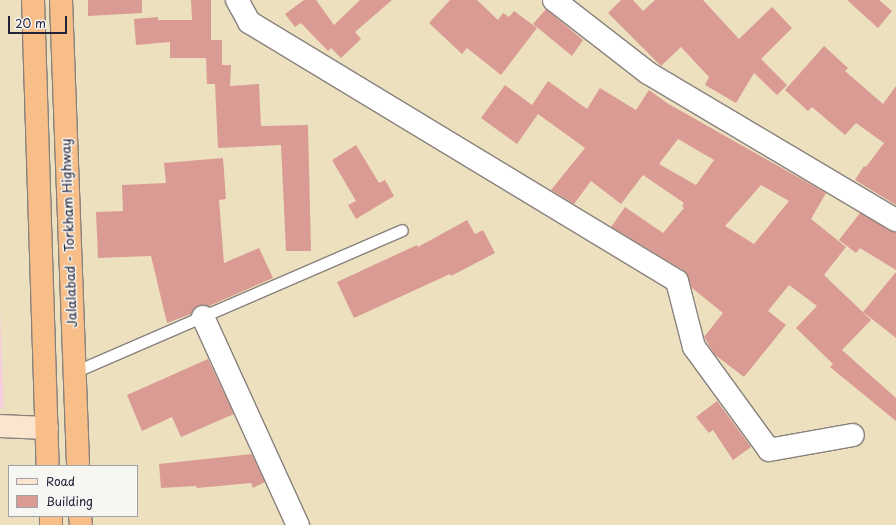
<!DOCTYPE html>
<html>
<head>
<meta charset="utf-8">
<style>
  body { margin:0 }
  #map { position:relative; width:896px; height:525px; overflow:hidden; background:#ede0bf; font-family:"Playpen Sans",sans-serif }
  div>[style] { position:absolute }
  .built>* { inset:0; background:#f5cfdb }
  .building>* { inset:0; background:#da9b94 }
  .roads { filter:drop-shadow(1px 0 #88817d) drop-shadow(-1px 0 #88817d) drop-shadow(0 1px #88817d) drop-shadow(0 -1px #88817d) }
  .lane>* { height:11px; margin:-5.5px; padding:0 5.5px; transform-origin:5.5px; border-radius:5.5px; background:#fff }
  .street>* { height:22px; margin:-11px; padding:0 11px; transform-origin:11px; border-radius:11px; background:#fff }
  .secondary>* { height:22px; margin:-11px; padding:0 11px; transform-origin:11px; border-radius:11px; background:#fce5cf }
  .highway>* { height:22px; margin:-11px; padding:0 11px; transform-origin:11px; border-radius:11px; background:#f7be88 }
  span { translate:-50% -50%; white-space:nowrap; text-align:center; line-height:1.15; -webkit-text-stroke:3px #f6f6f2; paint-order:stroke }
  .street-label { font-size:13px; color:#22223b }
  .legend { position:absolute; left:8px; top:465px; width:130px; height:52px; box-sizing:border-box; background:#f6f6f2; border:1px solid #a1a1a9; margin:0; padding:5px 7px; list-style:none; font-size:12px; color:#22223b }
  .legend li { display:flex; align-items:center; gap:8px; height:20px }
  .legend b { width:20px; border:1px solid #a1a1a9 }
  .scale { position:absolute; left:8px; top:16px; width:59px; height:18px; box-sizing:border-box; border:2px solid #22223b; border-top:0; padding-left:5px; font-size:12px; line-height:14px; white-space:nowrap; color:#22223b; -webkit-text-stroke:3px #f6f6f2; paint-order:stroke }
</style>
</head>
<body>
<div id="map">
  <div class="built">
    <div style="clip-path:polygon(0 306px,4px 410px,0 408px)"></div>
  </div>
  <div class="building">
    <div style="clip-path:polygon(88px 0,142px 0,142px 13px,88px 16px)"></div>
    <div style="clip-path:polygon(191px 0,211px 0,211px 40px,222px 40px,222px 65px,231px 65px,230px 86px,259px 84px,261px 126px,308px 125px,311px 251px,286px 251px,281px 145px,218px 148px,215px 84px,207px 84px,206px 58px,170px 58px,170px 42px,136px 45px,134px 19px,158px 17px,158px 20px,192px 20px)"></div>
    <div style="clip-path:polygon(304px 0,316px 0,334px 25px,360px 0,392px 0,355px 32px,361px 39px,341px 58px,331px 48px,328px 51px,301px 23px,295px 27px,285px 14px)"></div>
    <div style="clip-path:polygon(450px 0,477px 0,498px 20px,503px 13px,509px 17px,514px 11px,537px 28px,501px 75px,467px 48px,462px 54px,429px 23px)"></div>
    <div style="clip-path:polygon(621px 0,633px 0,643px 11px,655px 0,703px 0,739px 39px,772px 7px,792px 28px,761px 59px,787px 85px,777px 95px,754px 73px,736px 103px,705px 85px,709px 77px,681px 47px,661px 66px,608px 13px)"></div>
    <div style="clip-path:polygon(847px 0,879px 0,892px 11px,878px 28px)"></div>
    <div style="clip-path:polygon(546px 9px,583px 40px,572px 56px,533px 24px)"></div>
    <div style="clip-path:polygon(824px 46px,848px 68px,845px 71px,883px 104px,896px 86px,896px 205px,855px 180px,864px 166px,866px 167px,884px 143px,856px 123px,845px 135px,812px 107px,808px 111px,785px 90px)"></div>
    <div style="clip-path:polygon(evenodd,548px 81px,587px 109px,600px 88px,636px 110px,649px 90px,667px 103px,826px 193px,811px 219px,846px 247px,824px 275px,871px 320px,842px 350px,896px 398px,896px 421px,830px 367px,833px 364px,796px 328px,817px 306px,789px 285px,768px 311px,786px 325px,744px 377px,714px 354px,704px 337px,723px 313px,692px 288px,683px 270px,611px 227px,625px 207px,663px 233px,684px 208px,682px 206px,684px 203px,643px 175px,621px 204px,591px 181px,574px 204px,551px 190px,585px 148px,538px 114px,517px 144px,481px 118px,505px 85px,532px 105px,548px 81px,678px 139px,714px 160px,696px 185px,659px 164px,678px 139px,548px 81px,761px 185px,789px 201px,754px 244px,725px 226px,761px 185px)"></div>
    <div style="clip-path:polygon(356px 145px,379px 183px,385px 180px,394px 196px,356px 219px,348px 205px,356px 201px,332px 160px)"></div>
    <div style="clip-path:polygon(223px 158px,226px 199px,219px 200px,224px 263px,259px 248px,273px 278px,209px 306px,198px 306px,191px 314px,167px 323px,151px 256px,98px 258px,96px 212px,123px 211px,122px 185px,166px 183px,164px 163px)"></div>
    <div style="clip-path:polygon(860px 213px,896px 232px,896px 270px,860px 248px,856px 253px,839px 240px)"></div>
    <div style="clip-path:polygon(467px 220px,475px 234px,483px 230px,495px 253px,451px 276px,450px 274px,354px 318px,337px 282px,417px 245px,418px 247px)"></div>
    <div style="clip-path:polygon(896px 272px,896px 338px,863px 312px)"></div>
    <div style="clip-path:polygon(208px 359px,234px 414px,181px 437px,172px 417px,142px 431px,127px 395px)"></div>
    <div style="clip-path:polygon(717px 401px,751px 447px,733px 460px,713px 430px,709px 433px,696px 417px)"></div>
    <div style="clip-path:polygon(252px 454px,265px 482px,253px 488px,251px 483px,197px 488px,196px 486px,161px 488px,159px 464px)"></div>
  </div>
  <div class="roads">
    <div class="lane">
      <div style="left:74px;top:372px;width:357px;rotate:-23.4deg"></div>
    </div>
    <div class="street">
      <div style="left:237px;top:0;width:25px;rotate:61deg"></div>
      <div style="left:249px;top:22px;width:500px;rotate:31.18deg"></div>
      <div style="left:677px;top:281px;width:68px;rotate:75.6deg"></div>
      <div style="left:694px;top:347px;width:127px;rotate:53.9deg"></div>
      <div style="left:769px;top:450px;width:85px;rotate:-10.1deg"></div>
      <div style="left:554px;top:0;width:119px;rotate:37.8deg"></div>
      <div style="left:648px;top:73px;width:288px;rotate:30.7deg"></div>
      <div style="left:203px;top:317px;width:229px;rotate:65.5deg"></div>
    </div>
    <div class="secondary">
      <div style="left:0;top:426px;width:47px;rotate:2.4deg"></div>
    </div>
    <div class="highway">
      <div style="left:33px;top:0;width:466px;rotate:88.2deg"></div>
      <div style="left:61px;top:0;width:466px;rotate:87.9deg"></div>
      <div style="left:51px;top:516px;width:9px;rotate:90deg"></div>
      <div style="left:80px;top:516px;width:9px;rotate:84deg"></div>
    </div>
  </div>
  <div class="street-label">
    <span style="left:69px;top:233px;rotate:-92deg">Jalalabad - Torkham Highway</span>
  </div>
  <ul class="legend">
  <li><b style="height:5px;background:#fce5cf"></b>Road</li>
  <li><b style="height:11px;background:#da9b94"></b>Building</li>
  </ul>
  <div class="scale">20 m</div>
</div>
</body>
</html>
